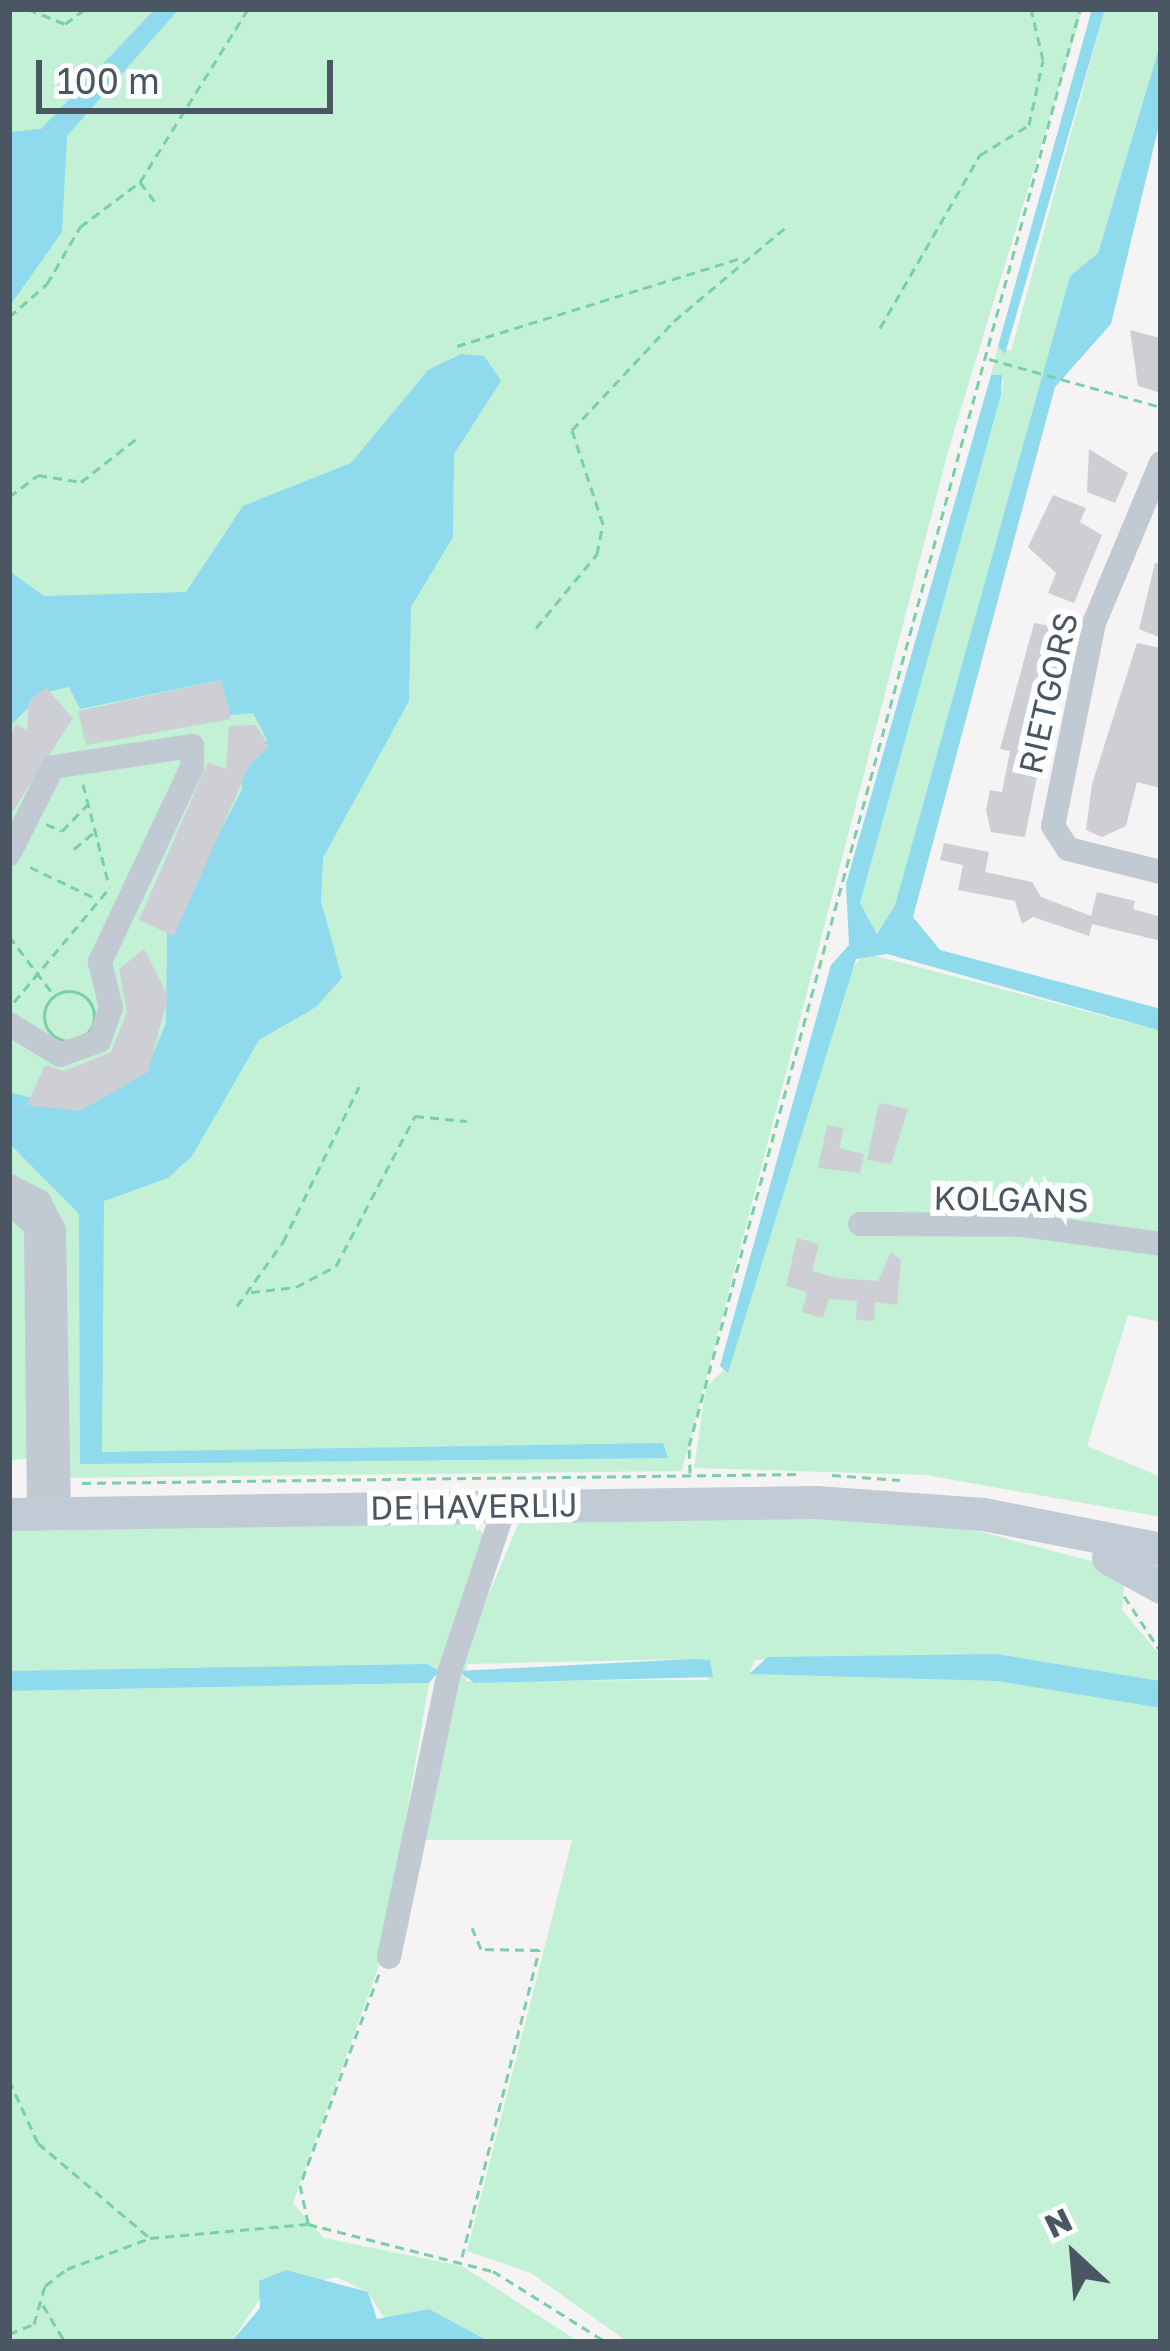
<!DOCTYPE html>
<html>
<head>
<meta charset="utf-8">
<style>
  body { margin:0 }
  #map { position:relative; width:1170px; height:2351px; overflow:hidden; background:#f5f3f3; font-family:"Golos Text",sans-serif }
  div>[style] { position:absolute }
  .green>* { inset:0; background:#c3f1d5 }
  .water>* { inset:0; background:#90daee }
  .building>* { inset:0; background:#cdcfd5 }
  .path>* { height:3px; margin-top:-1.5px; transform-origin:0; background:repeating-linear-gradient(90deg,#7ad0a6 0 9px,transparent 0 15px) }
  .path>.ring { margin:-1.5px; padding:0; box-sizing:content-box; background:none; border:3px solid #7ad0a6; border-radius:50% }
  .street>* { height:24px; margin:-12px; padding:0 12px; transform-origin:12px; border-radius:12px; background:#c1cad2 }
  .secondary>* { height:33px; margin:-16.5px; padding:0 16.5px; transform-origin:16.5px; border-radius:16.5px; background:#c1cbd6 }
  span { translate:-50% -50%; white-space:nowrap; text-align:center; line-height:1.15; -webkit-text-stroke:12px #fff; paint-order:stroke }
  .street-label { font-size:33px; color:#4a5661 }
  .frame { position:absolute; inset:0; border:12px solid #4a5661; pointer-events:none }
  .north { position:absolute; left:1014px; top:2195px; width:120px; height:120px; -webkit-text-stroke:9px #fff; paint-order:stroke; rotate:334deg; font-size:33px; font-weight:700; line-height:48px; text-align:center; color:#4a5661 }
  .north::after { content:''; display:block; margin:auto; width:42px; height:54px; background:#4a5661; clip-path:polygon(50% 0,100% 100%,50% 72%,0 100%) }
  .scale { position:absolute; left:36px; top:60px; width:297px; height:54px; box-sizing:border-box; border:6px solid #4a5661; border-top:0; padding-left:15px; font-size:36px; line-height:42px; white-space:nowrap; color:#4a5661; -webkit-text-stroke:9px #fff; paint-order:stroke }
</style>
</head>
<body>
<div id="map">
  <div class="green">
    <div style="clip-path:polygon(9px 9px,1083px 9px,949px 448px,682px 1471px,63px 1478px,32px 1458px,9px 1460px)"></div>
    <div style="clip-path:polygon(1105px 9px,1161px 9px,1161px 41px,1098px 253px,1070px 276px,895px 905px,877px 934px,860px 903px,1001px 395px,1004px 380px,991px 375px,998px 346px,1011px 351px)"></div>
    <div style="clip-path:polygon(865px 953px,1161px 1031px,1161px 1322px,1128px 1315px,1087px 1446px,1161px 1477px,1161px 1517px,926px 1475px,694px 1468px,706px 1387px,723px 1371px,845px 977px)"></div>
    <div style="clip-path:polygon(evenodd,717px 1510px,936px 1520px,1125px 1570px,1122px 1610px,1161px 1656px,1161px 1681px,997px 1654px,755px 1660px,749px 1673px,996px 1681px,1161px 1708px,1161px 2342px,628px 2342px,531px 2273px,467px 2251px,572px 1840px,425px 1840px,457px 1670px,522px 1515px,717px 1510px,692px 1659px,709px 1680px,466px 1681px,467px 1664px,692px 1659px)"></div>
    <div style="clip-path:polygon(470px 1516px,485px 1537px,439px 1671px,9px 1671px,9px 1521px)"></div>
    <div style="clip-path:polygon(429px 1683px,382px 1957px,293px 2203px,324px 2238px,462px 2266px,579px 2342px,490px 2342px,429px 2309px,386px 2321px,368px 2292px,336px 2277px,263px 2294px,231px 2342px,9px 2342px,9px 1691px)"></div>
  </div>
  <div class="water">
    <div style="clip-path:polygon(155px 9px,179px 9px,67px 136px,62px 232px,9px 307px,9px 132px,41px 129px)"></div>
    <div style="clip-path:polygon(1092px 9px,1105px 9px,1005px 354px,998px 346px)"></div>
    <div style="clip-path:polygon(1161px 41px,1161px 117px,1111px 324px,1055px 387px,913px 917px,940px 950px,1161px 1009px,1161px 1031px,887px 954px,856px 959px,728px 1373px,720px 1366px,831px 965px,849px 945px,846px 884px,991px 375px,1002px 375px,1001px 395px,860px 903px,877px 934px,895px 905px,1070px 276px,1098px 253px)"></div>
    <div style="clip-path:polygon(461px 354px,484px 356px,501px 381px,454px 454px,453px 537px,411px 607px,409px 701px,323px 858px,321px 901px,342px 978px,316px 1007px,259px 1040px,192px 1156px,168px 1178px,104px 1201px,102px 1452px,663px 1443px,668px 1458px,80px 1464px,79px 1214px,9px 1143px,9px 1092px,78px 1110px,146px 1071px,166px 1023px,167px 932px,242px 790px,240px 772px,267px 740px,253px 713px,230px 715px,221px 680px,80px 709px,69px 687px,43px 693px,9px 727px,9px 571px,44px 596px,186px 592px,243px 506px,351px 463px,428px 370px)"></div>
    <div style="clip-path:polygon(997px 1654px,1161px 1681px,1161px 1708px,996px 1681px,749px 1674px,768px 1657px)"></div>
    <div style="clip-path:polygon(692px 1659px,710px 1660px,713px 1677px,474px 1683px,459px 1671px)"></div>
    <div style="clip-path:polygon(427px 1664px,439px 1671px,429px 1683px,9px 1691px,9px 1671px)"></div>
    <div style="clip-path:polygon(286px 2270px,368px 2292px,377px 2319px,429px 2309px,490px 2342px,231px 2342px,260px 2308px,259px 2281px)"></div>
  </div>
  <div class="building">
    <div style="clip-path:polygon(1130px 330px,1160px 338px,1161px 393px,1138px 386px)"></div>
    <div style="clip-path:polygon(1089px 449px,1128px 473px,1115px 503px,1087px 492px)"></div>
    <div style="clip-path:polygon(1053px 495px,1086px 508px,1080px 522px,1102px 535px,1074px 603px,1048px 593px,1056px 573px,1028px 547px)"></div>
    <div style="clip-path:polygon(1155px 563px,1161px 564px,1161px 638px,1139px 629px)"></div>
    <div style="clip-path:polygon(1034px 623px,1066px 629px,1025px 837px,1016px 836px,991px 832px,986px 810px,990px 790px,1002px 792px,1010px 751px,1000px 749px)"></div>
    <div style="clip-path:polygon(1137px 643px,1161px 648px,1161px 788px,1137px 782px,1126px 826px,1102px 837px,1086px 830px,1092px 784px)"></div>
    <div style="clip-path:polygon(221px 680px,231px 719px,86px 745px,78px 711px)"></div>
    <div style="clip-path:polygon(46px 688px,73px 718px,9px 817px,9px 738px,16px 724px,27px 730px,29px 700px)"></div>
    <div style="clip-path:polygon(256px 725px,269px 747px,250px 764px,174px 936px,139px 920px,208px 762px,226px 769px,229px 726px)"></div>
    <div style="clip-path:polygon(944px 843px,989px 852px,985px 872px,1032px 882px,1041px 897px,1091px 916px,1097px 892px,1135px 901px,1133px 909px,1161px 917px,1161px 941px,1092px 924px,1089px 936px,1033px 917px,1022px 924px,1015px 901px,958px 890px,963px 865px,940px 860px)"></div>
    <div style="clip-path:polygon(144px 949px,168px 996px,148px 1072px,80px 1111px,27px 1105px,45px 1065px,65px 1071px,111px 1052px,127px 1012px,119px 969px)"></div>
    <div style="clip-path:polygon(879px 1103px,908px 1109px,891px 1164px,867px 1160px)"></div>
    <div style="clip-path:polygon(827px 1125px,844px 1128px,839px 1148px,864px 1154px,860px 1173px,818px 1168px)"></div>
    <div style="clip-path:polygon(797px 1238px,819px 1244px,812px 1271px,837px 1278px,878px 1281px,891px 1252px,901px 1260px,897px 1305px,875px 1302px,874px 1321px,856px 1320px,857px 1301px,829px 1299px,823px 1318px,802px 1312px,807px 1292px,786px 1286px)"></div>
  </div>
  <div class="path">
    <div style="left:28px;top:9px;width:40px;rotate:22deg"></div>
    <div style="left:65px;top:24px;width:25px;rotate:-37deg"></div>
    <div style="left:140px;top:182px;width:26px;rotate:53deg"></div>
    <div style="left:9px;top:317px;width:50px;rotate:-41deg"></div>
    <div style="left:47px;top:284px;width:66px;rotate:-59.9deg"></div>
    <div style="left:80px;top:227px;width:75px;rotate:-36.9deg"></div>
    <div style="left:140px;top:182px;width:204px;rotate:-58deg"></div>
    <div style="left:880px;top:328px;width:200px;rotate:-60deg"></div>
    <div style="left:980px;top:155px;width:57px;rotate:-31.5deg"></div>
    <div style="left:1029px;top:125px;width:66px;rotate:-77.8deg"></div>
    <div style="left:1043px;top:60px;width:52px;rotate:-103.2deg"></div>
    <div style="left:457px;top:346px;width:297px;rotate:-17.2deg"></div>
    <div style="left:989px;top:359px;width:179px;rotate:15.6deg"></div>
    <div style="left:9px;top:497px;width:36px;rotate:-37deg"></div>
    <div style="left:38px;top:475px;width:44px;rotate:9.2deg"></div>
    <div style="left:81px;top:482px;width:70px;rotate:-38deg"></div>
    <div style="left:536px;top:628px;width:96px;rotate:-50.5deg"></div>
    <div style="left:597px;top:554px;width:31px;rotate:-79deg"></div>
    <div style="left:603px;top:524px;width:99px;rotate:-108.3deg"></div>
    <div style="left:572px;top:430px;width:149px;rotate:-46.9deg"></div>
    <div style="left:674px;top:321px;width:145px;rotate:-40deg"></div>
    <div style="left:83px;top:784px;width:104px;rotate:75.6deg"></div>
    <div style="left:46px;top:824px;width:17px;rotate:24deg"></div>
    <div style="left:62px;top:831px;width:37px;rotate:-46deg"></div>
    <div style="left:74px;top:849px;width:26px;rotate:-40deg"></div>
    <div style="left:30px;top:867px;width:74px;rotate:25.5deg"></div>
    <div style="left:9px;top:936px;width:73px;rotate:52.8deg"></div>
    <div class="ring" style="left:44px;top:991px;width:47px;height:47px"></div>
    <div style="left:14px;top:1002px;width:150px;rotate:-50.1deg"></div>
    <div style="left:251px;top:1292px;width:45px;rotate:-6.3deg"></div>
    <div style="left:296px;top:1287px;width:45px;rotate:-27.7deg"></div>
    <div style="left:336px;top:1266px;width:170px;rotate:-62.2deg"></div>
    <div style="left:415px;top:1116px;width:52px;rotate:5.5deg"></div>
    <div style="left:237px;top:1306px;width:79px;rotate:-54.3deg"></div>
    <div style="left:283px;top:1242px;width:173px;rotate:-63.9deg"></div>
    <div style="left:690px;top:1473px;width:27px;rotate:-92deg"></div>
    <div style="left:689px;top:1446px;width:1489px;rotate:-74.78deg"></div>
    <div style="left:832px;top:1475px;width:68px;rotate:4.2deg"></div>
    <div style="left:82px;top:1483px;width:716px;rotate:-0.72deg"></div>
    <div style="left:1124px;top:1596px;width:67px;rotate:56.5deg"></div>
    <div style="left:379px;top:1974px;width:225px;rotate:110.5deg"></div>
    <div style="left:300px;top:2185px;width:40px;rotate:78deg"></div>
    <div style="left:308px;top:2224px;width:191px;rotate:14.3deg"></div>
    <div style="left:493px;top:2271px;width:133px;rotate:32.1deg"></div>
    <div style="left:9px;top:2080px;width:69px;rotate:65.3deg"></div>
    <div style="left:38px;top:2143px;width:145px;rotate:40.3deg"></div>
    <div style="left:462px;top:2257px;width:317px;rotate:-75.9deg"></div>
    <div style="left:539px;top:1950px;width:58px;rotate:-179deg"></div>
    <div style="left:481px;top:1949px;width:23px;rotate:-113deg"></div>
    <div style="left:43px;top:2305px;width:43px;rotate:59.3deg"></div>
    <div style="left:9px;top:2334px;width:27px;rotate:-22deg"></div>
    <div style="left:34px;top:2324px;width:40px;rotate:-74deg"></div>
    <div style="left:45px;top:2286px;width:28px;rotate:-38deg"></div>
    <div style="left:67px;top:2269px;width:89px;rotate:-20.5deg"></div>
    <div style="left:150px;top:2238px;width:158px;rotate:-5.1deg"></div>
  </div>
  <div class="street">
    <div style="left:1161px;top:463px;width:173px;rotate:112.7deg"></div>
    <div style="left:1094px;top:623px;width:207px;rotate:101.4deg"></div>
    <div style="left:1053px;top:826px;width:27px;rotate:57deg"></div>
    <div style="left:1068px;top:849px;width:96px;rotate:13.9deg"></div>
    <div style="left:9px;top:854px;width:97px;rotate:-63.2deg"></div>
    <div style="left:53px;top:767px;width:141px;rotate:-8.6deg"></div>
    <div style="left:192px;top:746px;width:21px;rotate:90deg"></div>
    <div style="left:192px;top:767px;width:216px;rotate:115.3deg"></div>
    <div style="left:100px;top:962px;width:47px;rotate:76.6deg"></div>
    <div style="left:111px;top:1008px;width:35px;rotate:110deg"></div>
    <div style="left:99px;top:1041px;width:41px;rotate:160.3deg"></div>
    <div style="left:60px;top:1055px;width:60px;rotate:-148.7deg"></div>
    <div style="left:9px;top:1186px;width:34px;rotate:27deg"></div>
    <div style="left:39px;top:1201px;width:33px;rotate:63deg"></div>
    <div style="left:54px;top:1230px;width:283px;rotate:89deg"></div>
    <div style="left:9px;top:1201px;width:37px;rotate:44deg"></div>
    <div style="left:36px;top:1227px;width:286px;rotate:89.4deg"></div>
    <div style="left:860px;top:1224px;width:164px;rotate:0.3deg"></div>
    <div style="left:1024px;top:1225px;width:138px;rotate:7.9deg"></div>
    <div style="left:389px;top:1957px;width:290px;rotate:-78.1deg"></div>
    <div style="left:449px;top:1673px;width:176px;rotate:-71.5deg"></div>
  </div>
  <div class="secondary">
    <div style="left:9px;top:1514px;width:807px;rotate:-0.85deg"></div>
    <div style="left:816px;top:1502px;width:167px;rotate:4.1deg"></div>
    <div style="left:983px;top:1514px;width:181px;rotate:11.1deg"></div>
    <div style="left:1108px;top:1558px;width:60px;rotate:28.7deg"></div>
  </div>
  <div class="street-label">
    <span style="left:1048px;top:693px;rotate:-77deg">RIETGORS</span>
    <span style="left:1011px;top:1199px;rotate:1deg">KOLGANS</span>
    <span style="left:474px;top:1506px;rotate:-1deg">DE HAVERLIJ</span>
  </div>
  <div class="frame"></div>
  <div class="north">N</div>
  <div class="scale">100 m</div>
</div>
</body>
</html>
